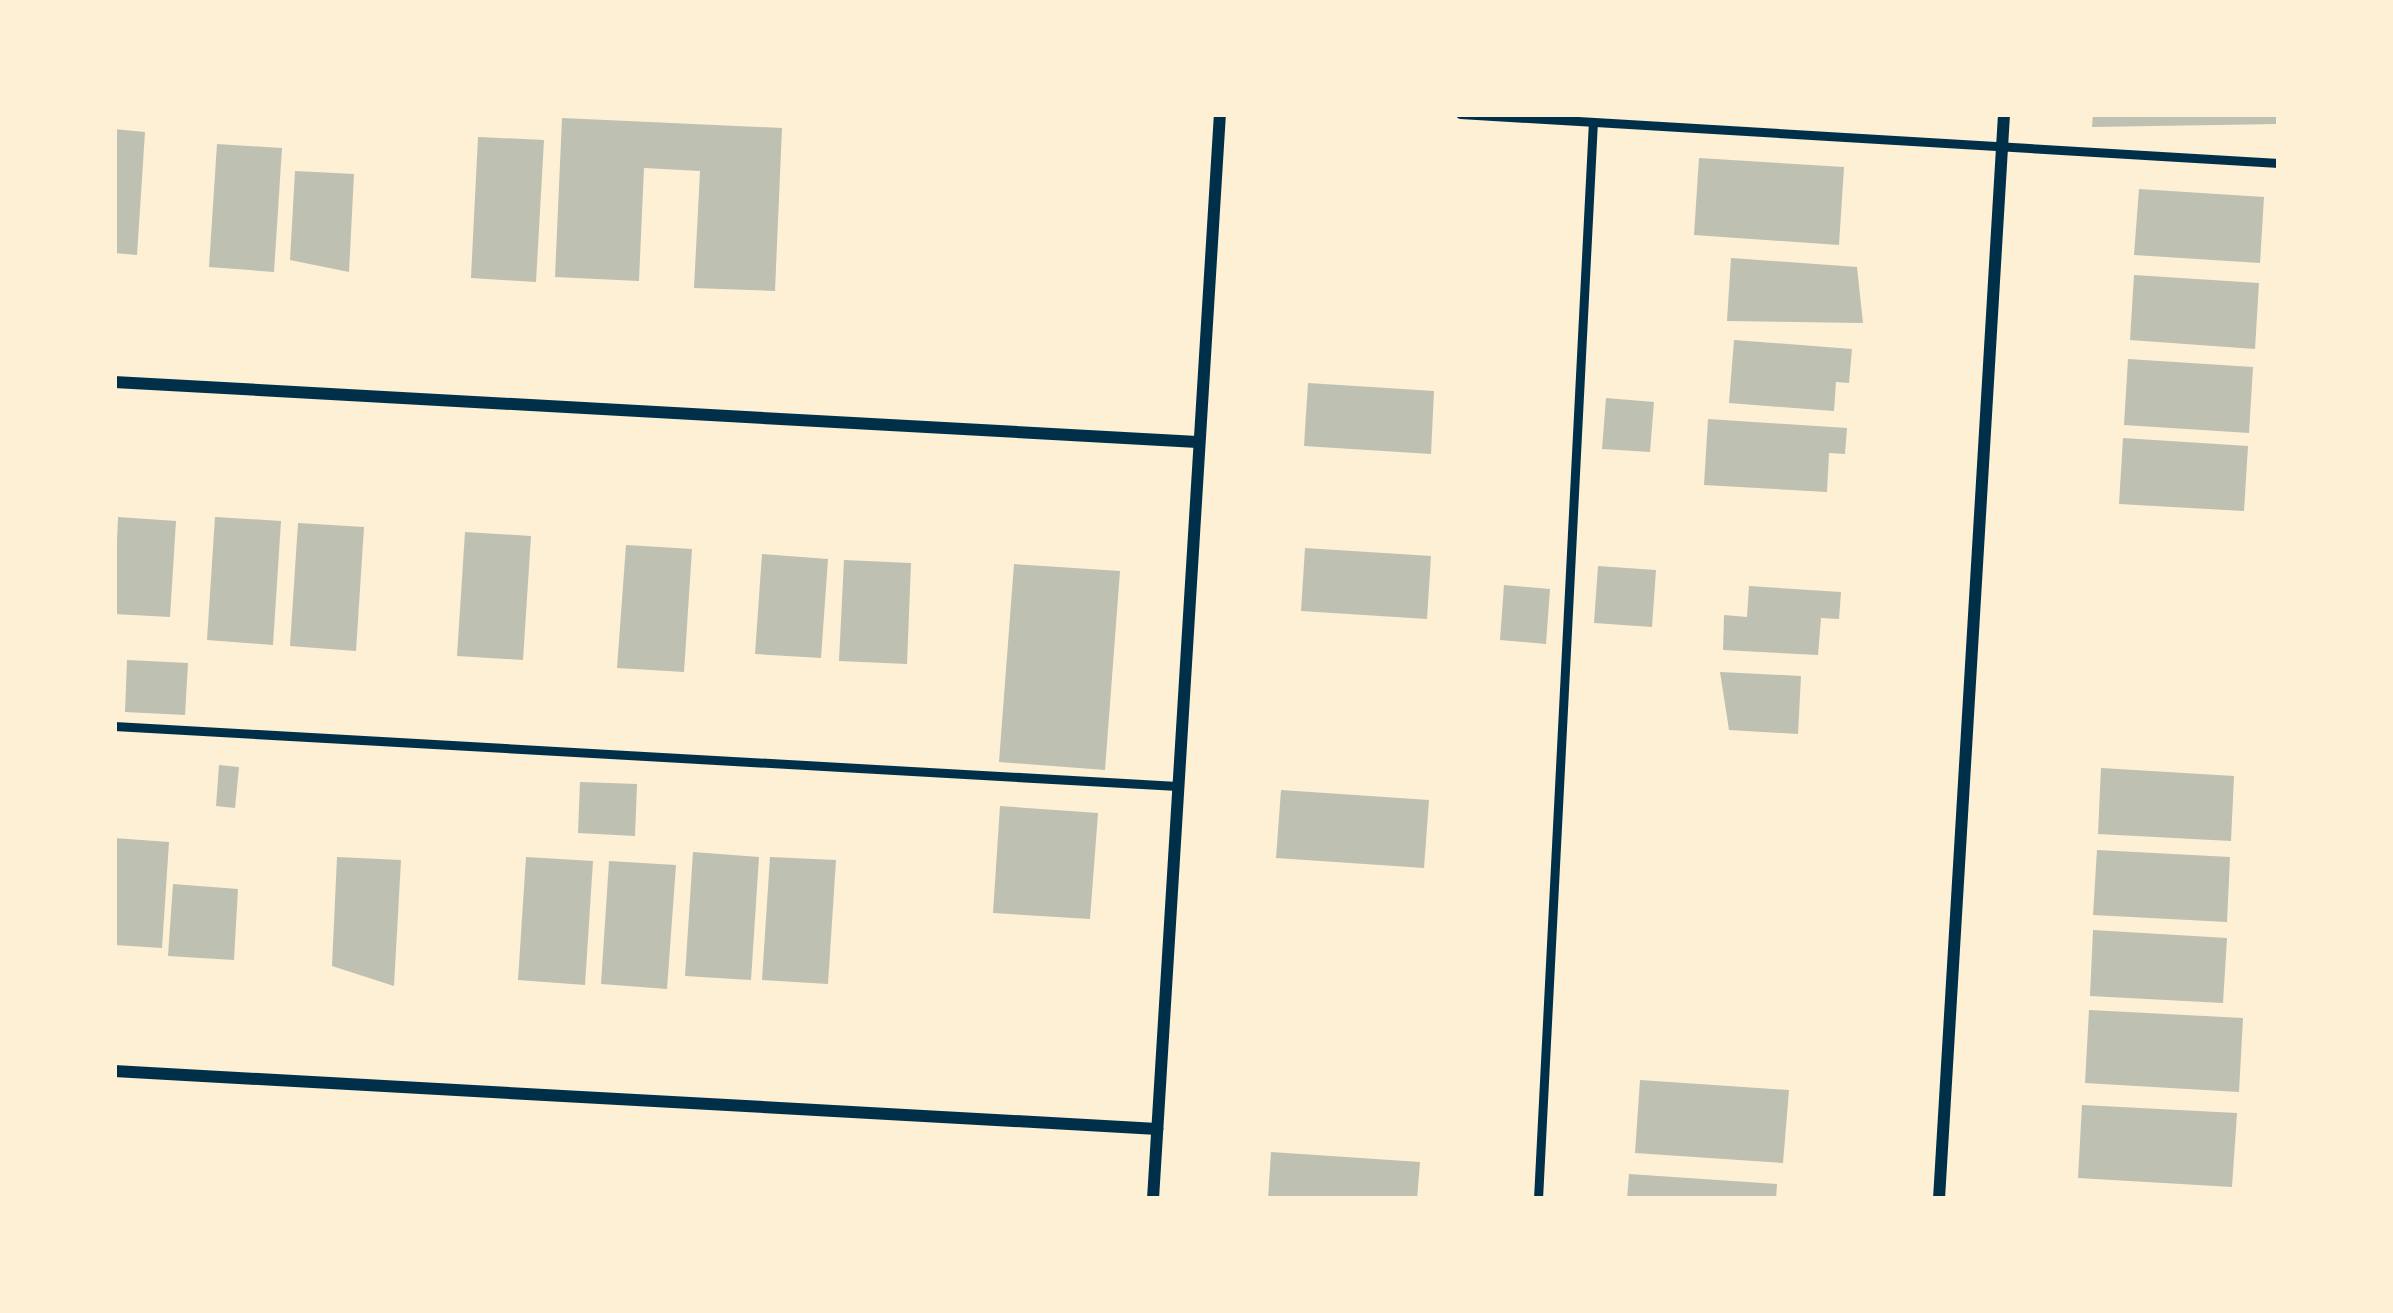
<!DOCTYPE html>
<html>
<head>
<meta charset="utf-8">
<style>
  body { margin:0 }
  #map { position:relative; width:2393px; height:1313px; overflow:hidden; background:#fdf0d5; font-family:Figtree,sans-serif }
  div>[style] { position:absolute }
  .building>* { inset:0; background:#bec0b2 }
  .service>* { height:9px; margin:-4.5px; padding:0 4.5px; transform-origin:4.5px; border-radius:4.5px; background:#003049 }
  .minor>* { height:12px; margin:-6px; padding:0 6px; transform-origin:6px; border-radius:6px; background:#003049 }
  span { translate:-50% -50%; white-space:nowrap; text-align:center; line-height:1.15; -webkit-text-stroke:12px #fdf0d5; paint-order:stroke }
  .frame { position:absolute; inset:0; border:117px solid #fdf0d5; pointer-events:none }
</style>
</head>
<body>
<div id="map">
  <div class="building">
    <div style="clip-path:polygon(2093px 114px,2279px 114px,2279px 124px,2092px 127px)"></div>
    <div style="clip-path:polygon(562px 118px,782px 128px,775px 291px,694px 288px,700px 171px,644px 168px,639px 281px,555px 277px)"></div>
    <div style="clip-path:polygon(114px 129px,145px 132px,137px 255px,114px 253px)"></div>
    <div style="clip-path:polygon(478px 137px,544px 140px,536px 282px,471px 278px)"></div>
    <div style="clip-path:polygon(217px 144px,282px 148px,274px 272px,209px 267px)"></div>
    <div style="clip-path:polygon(1699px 158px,1844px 167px,1839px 245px,1694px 235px)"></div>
    <div style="clip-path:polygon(295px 171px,354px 174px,349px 272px,290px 260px)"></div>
    <div style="clip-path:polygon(2139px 189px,2264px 197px,2260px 263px,2134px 255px)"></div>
    <div style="clip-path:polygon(1731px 258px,1857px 267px,1863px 323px,1727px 321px)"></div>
    <div style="clip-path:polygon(2134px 275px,2259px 283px,2255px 349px,2130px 340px)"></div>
    <div style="clip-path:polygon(1734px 340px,1852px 349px,1849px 383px,1836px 382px,1834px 411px,1729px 403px)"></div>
    <div style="clip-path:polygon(2128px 359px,2253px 367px,2249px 433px,2124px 425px)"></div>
    <div style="clip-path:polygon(1308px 383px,1434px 391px,1431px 454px,1304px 446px)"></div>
    <div style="clip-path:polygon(1606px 398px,1654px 402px,1650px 452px,1602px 449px)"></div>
    <div style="clip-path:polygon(1708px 419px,1847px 428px,1845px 454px,1829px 453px,1827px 492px,1704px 485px)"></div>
    <div style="clip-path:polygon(2123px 438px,2248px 446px,2244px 511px,2119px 504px)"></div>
    <div style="clip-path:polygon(118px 517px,176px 521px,170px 617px,114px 614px)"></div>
    <div style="clip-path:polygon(215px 517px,281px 521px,273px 645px,207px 640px)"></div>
    <div style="clip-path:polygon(298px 523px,364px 527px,356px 651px,290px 646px)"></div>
    <div style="clip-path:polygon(465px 532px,531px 536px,523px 660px,457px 656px)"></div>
    <div style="clip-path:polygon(626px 545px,692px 549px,684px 672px,617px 668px)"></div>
    <div style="clip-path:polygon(1305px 548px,1431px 556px,1427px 619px,1301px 611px)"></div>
    <div style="clip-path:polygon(762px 554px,828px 559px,821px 658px,755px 654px)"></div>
    <div style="clip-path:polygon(844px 560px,911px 563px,907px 664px,839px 661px)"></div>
    <div style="clip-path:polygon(1014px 564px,1120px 571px,1105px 770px,999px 762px)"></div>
    <div style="clip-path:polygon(1598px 566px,1656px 570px,1652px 627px,1594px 623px)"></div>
    <div style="clip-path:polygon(1504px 585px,1550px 589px,1546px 644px,1500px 640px)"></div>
    <div style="clip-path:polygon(1749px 586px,1841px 592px,1839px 619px,1821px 618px,1818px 655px,1723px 650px,1724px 615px,1747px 617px)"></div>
    <div style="clip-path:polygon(127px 660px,188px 663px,185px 715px,125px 712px)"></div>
    <div style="clip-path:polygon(1720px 672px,1801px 676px,1798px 734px,1729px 730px)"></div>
    <div style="clip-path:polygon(219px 765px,239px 767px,235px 808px,216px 806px)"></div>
    <div style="clip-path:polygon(2101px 768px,2234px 776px,2231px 841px,2098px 834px)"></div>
    <div style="clip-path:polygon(580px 782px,637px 784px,635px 836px,578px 833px)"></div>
    <div style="clip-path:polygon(1281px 790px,1429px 800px,1424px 868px,1276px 858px)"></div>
    <div style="clip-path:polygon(1000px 806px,1098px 813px,1090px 919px,993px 913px)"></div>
    <div style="clip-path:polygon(114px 838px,169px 842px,162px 948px,114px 945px)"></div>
    <div style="clip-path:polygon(2097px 850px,2230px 857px,2227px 922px,2093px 915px)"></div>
    <div style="clip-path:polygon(693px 852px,759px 857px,751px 980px,685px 976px)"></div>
    <div style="clip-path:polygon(337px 857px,401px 860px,394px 986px,332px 966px)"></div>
    <div style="clip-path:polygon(526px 857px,593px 861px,585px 985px,518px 980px)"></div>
    <div style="clip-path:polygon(770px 857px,836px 860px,828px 984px,762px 980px)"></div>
    <div style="clip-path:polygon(609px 861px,676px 865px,667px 989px,601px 984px)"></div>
    <div style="clip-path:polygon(173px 884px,238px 889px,234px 960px,168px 956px)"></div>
    <div style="clip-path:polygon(2093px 930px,2227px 938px,2223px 1003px,2090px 996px)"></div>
    <div style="clip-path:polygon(2089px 1010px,2243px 1018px,2239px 1092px,2085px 1083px)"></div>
    <div style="clip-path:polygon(1640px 1080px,1789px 1090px,1783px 1163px,1635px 1153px)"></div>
    <div style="clip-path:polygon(2082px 1105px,2237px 1113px,2232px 1187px,2078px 1178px)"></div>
    <div style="clip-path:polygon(1271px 1152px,1420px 1162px,1417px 1199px,1268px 1199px)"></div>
    <div style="clip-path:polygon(1629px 1174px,1777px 1184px,1776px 1199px,1627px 1199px)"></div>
  </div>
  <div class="service">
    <div style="left:1460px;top:114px;width:820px;rotate:3.42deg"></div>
    <div style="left:114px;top:726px;width:1065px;rotate:3.23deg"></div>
    <div style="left:1538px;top:1199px;width:1078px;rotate:-87.08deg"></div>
  </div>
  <div class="minor">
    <div style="left:114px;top:382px;width:1085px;rotate:3.17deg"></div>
    <div style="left:114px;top:1071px;width:1045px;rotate:3.18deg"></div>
    <div style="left:1153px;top:1199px;width:1087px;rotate:-86.47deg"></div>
    <div style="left:1939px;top:1199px;width:1087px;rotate:-86.57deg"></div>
  </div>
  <div class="frame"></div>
</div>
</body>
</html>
